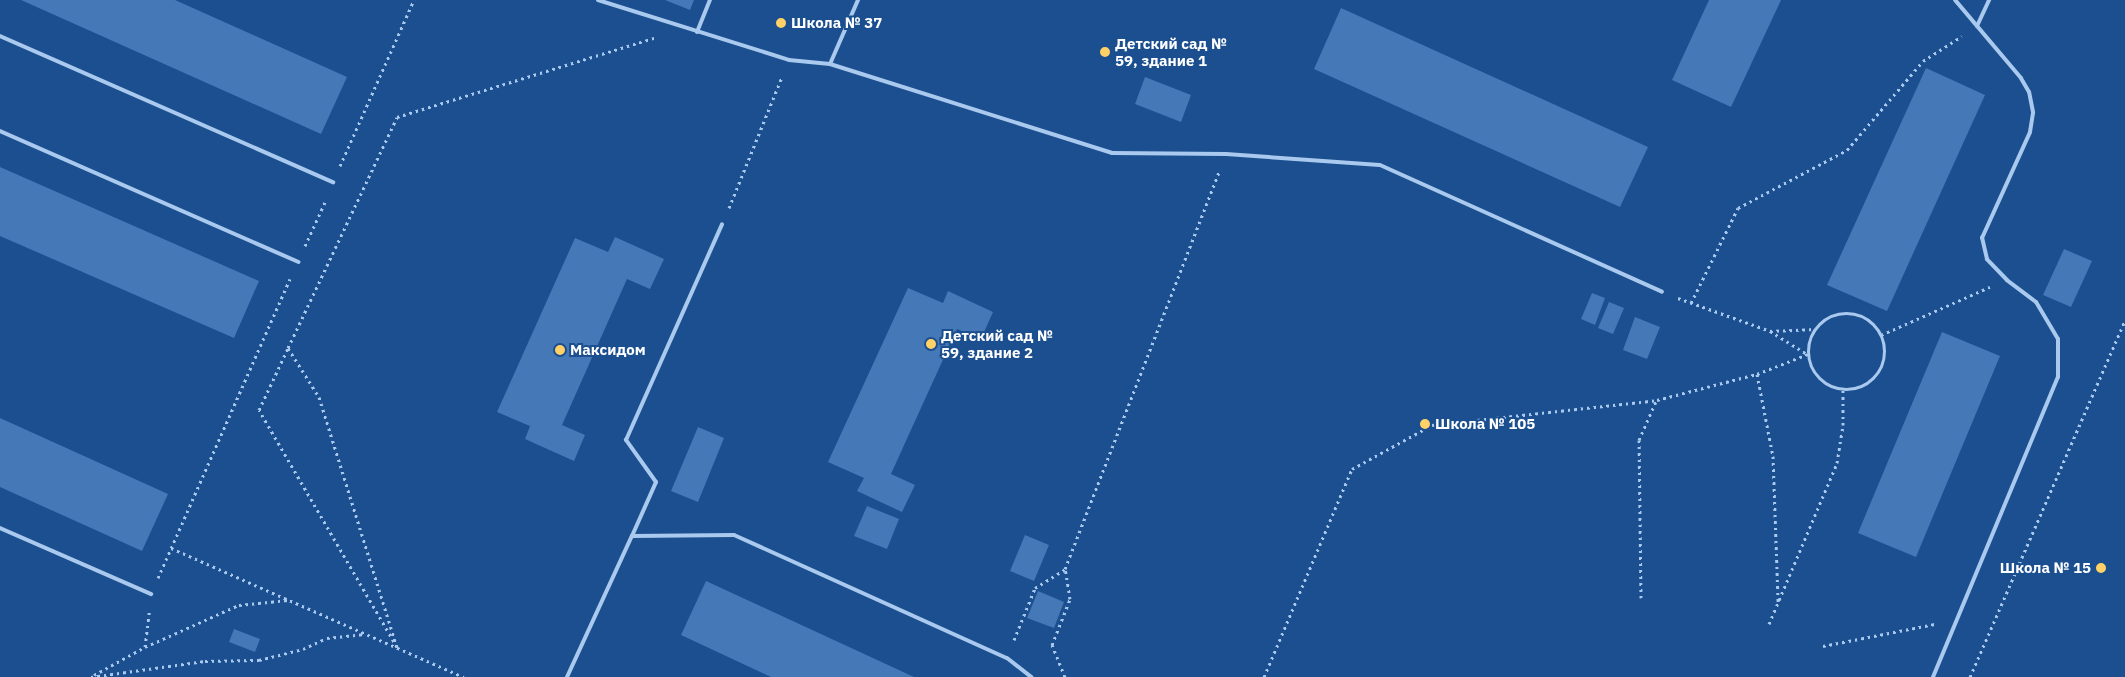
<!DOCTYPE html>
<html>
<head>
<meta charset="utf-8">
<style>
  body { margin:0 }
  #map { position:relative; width:2125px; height:677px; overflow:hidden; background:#1b4f8f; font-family:"IBM Plex Sans",sans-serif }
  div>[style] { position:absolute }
  .building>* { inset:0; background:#4478b7 }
  .path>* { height:3px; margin-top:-1.5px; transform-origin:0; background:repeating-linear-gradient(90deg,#a9c9ee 0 2.5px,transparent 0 6.5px) }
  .path>.ring { margin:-1.5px; padding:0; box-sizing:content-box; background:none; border:3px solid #a9c9ee; border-radius:50% }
  .service>* { height:4px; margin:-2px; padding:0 2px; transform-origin:2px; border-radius:2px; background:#a9c9ee }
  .dots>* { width:14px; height:14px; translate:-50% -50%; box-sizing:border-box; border:2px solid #1b4f8f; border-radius:50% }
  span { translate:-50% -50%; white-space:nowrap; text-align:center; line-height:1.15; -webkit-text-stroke:4px #1b4f8f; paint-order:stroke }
  .poi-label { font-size:15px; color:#fff; font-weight:700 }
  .left { translate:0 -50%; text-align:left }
  .right { translate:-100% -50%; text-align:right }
</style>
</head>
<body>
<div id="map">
  <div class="building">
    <div style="clip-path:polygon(21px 0,175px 0,347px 77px,321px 134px)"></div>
    <div style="clip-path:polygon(665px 0,694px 0,690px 10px)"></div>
    <div style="clip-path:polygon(1709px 0,1781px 0,1731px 107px,1672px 80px)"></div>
    <div style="clip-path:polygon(1341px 8px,1648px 147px,1620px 207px,1314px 69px)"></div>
    <div style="clip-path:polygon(1926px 68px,1985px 95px,1887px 311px,1827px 285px)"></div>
    <div style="clip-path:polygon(1145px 77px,1191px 95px,1181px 122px,1135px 104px)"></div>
    <div style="clip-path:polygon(0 167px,259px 281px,234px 338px,0 236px)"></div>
    <div style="clip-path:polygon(615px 237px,664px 259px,650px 289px,627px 279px,562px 425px,585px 435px,574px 461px,525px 439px,530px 426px,497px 412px,575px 238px,608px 252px)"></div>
    <div style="clip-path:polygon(2064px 249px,2092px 261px,2071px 307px,2043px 295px)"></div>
    <div style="clip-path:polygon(908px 288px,943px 303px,948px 291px,993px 312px,981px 339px,957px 329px,910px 432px,891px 474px,915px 485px,902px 512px,857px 491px,864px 478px,828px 462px)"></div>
    <div style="clip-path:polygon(1592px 293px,1605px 298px,1595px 325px,1581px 319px)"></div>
    <div style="clip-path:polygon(1609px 302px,1624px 308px,1613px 334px,1598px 328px)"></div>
    <div style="clip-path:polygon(1635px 317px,1660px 327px,1647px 359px,1623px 350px)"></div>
    <div style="clip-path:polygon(1942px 332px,2000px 356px,1916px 557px,1858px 533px)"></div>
    <div style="clip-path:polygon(0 418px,168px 494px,142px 551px,0 487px)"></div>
    <div style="clip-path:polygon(698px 427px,724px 438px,698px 502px,671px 491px)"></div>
    <div style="clip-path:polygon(867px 506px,899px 519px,887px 549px,854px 536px)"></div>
    <div style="clip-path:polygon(1025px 535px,1049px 545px,1034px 581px,1010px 571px)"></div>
    <div style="clip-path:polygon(706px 581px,914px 677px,771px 677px,681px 635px)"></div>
    <div style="clip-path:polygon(1038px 591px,1064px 602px,1054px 628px,1027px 618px)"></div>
    <div style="clip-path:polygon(234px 629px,260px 639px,255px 652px,229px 642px)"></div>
  </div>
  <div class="path">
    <div style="left:340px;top:166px;width:182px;rotate:-66deg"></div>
    <div style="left:729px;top:208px;width:141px;rotate:-68deg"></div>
    <div style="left:305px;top:246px;width:51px;rotate:-65.5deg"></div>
    <div style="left:1678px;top:298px;width:98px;rotate:19.7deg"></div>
    <div style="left:1770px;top:331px;width:44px;rotate:31.9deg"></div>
    <div style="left:1691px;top:303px;width:106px;rotate:-63.7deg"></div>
    <div style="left:1738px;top:208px;width:123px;rotate:-28deg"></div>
    <div style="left:1847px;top:150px;width:117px;rotate:-49.5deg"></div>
    <div style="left:1923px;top:61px;width:46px;rotate:-32.7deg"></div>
    <div class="ring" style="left:1808px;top:313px;width:73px;height:73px"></div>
    <div style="left:1770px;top:331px;width:45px;rotate:-2.5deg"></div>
    <div style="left:1881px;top:335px;width:119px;rotate:-23.8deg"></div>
    <div style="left:288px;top:348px;width:58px;rotate:57.7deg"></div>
    <div style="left:319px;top:397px;width:262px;rotate:72.7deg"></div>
    <div style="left:397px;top:647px;width:274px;rotate:-120.2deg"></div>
    <div style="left:259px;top:410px;width:68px;rotate:-64.9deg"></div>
    <div style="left:288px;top:348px;width:255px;rotate:-64.7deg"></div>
    <div style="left:397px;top:117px;width:269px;rotate:-17.1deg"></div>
    <div style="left:1757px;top:374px;width:84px;rotate:79deg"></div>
    <div style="left:1773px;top:456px;width:146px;rotate:88deg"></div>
    <div style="left:171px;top:548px;width:320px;rotate:23.8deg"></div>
    <div style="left:158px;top:578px;width:327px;rotate:-66.2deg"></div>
    <div style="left:1641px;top:598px;width:158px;rotate:-90.7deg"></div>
    <div style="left:1639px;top:440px;width:43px;rotate:-66.4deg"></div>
    <div style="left:1769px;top:624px;width:175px;rotate:-67.1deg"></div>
    <div style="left:1837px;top:463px;width:38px;rotate:-81deg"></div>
    <div style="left:1843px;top:425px;width:36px;rotate:-90deg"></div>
    <div style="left:1014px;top:640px;width:56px;rotate:-68deg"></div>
    <div style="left:1035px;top:588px;width:36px;rotate:-32deg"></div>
    <div style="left:1823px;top:646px;width:114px;rotate:-11.1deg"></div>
    <div style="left:145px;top:647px;width:35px;rotate:-83deg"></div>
    <div style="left:94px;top:675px;width:58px;rotate:-28.8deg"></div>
    <div style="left:145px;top:647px;width:103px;rotate:-24.1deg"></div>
    <div style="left:239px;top:605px;width:49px;rotate:-5.8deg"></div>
    <div style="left:91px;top:677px;width:115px;rotate:-8deg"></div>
    <div style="left:205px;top:661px;width:54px;rotate:-1.1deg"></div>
    <div style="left:259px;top:660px;width:45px;rotate:-14deg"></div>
    <div style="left:303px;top:649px;width:26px;rotate:-25deg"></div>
    <div style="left:327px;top:638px;width:38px;rotate:-6deg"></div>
    <div style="left:1065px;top:677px;width:35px;rotate:-112deg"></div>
    <div style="left:1052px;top:645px;width:49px;rotate:-68.6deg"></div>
    <div style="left:1070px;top:599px;width:30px;rotate:-99deg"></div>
    <div style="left:1065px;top:569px;width:427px;rotate:-68.8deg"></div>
    <div style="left:1264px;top:677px;width:226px;rotate:-67.1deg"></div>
    <div style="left:1352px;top:469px;width:91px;rotate:-28.8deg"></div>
    <div style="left:1432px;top:425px;width:226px;rotate:-6.3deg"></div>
    <div style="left:1657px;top:400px;width:103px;rotate:-14.6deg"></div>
    <div style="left:1757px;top:374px;width:55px;rotate:-21.4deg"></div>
    <div style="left:1970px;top:677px;width:388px;rotate:-66.5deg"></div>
  </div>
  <div class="service">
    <div style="left:598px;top:0;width:200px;rotate:17.4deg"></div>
    <div style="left:789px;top:60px;width:41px;rotate:5.6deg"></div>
    <div style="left:830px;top:64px;width:296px;rotate:17.5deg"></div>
    <div style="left:1112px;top:153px;width:114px;rotate:0.5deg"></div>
    <div style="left:1226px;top:154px;width:154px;rotate:4.1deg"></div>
    <div style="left:1380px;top:165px;width:309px;rotate:24.2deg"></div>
    <div style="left:1977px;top:26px;width:29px;rotate:-65deg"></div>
    <div style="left:697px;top:32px;width:35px;rotate:-68deg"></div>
    <div style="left:0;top:36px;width:364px;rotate:23.7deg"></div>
    <div style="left:830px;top:64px;width:70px;rotate:-66.4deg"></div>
    <div style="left:0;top:131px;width:326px;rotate:23.7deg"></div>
    <div style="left:0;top:528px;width:165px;rotate:23.6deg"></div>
    <div style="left:632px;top:536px;width:59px;rotate:-66deg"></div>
    <div style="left:656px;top:482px;width:52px;rotate:-125.5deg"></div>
    <div style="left:626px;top:440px;width:236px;rotate:-66deg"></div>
    <div style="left:567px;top:677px;width:155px;rotate:-65.3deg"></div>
    <div style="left:632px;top:536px;width:102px;rotate:-0.6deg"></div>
    <div style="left:734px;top:535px;width:299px;rotate:24.3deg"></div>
    <div style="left:1007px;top:658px;width:31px;rotate:38deg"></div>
    <div style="left:1933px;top:677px;width:325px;rotate:-67.4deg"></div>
    <div style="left:2058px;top:377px;width:38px;rotate:-90deg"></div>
    <div style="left:2058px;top:339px;width:43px;rotate:-120.7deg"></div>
    <div style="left:2036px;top:302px;width:36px;rotate:-143deg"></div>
    <div style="left:2007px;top:280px;width:29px;rotate:-134deg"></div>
    <div style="left:1987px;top:259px;width:22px;rotate:-103deg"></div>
    <div style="left:1982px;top:238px;width:116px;rotate:-65.6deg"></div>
    <div style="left:2030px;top:132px;width:20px;rotate:-81deg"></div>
    <div style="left:2033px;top:112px;width:20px;rotate:-101deg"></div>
    <div style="left:2029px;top:92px;width:16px;rotate:-120deg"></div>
    <div style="left:2021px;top:78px;width:102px;rotate:-130.2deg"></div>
  </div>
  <div class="dots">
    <div style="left:781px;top:23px;background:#ffd166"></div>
    <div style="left:1105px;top:52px;background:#ffd166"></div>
    <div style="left:931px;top:344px;background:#ffd166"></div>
    <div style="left:560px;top:350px;background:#ffd166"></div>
    <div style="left:1425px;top:424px;background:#ffd166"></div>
    <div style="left:2101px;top:568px;background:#ffd166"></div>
  </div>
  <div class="poi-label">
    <span class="left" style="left:791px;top:23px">Школа № 37</span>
    <span class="left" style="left:1115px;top:52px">Детский сад №<br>59, здание 1</span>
    <span class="left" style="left:941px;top:344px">Детский сад №<br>59, здание 2</span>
    <span class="left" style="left:570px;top:350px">Максидом</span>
    <span class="left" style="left:1435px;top:424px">Школа № 105</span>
    <span class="right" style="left:2091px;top:568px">Школа № 15</span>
  </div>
</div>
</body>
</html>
